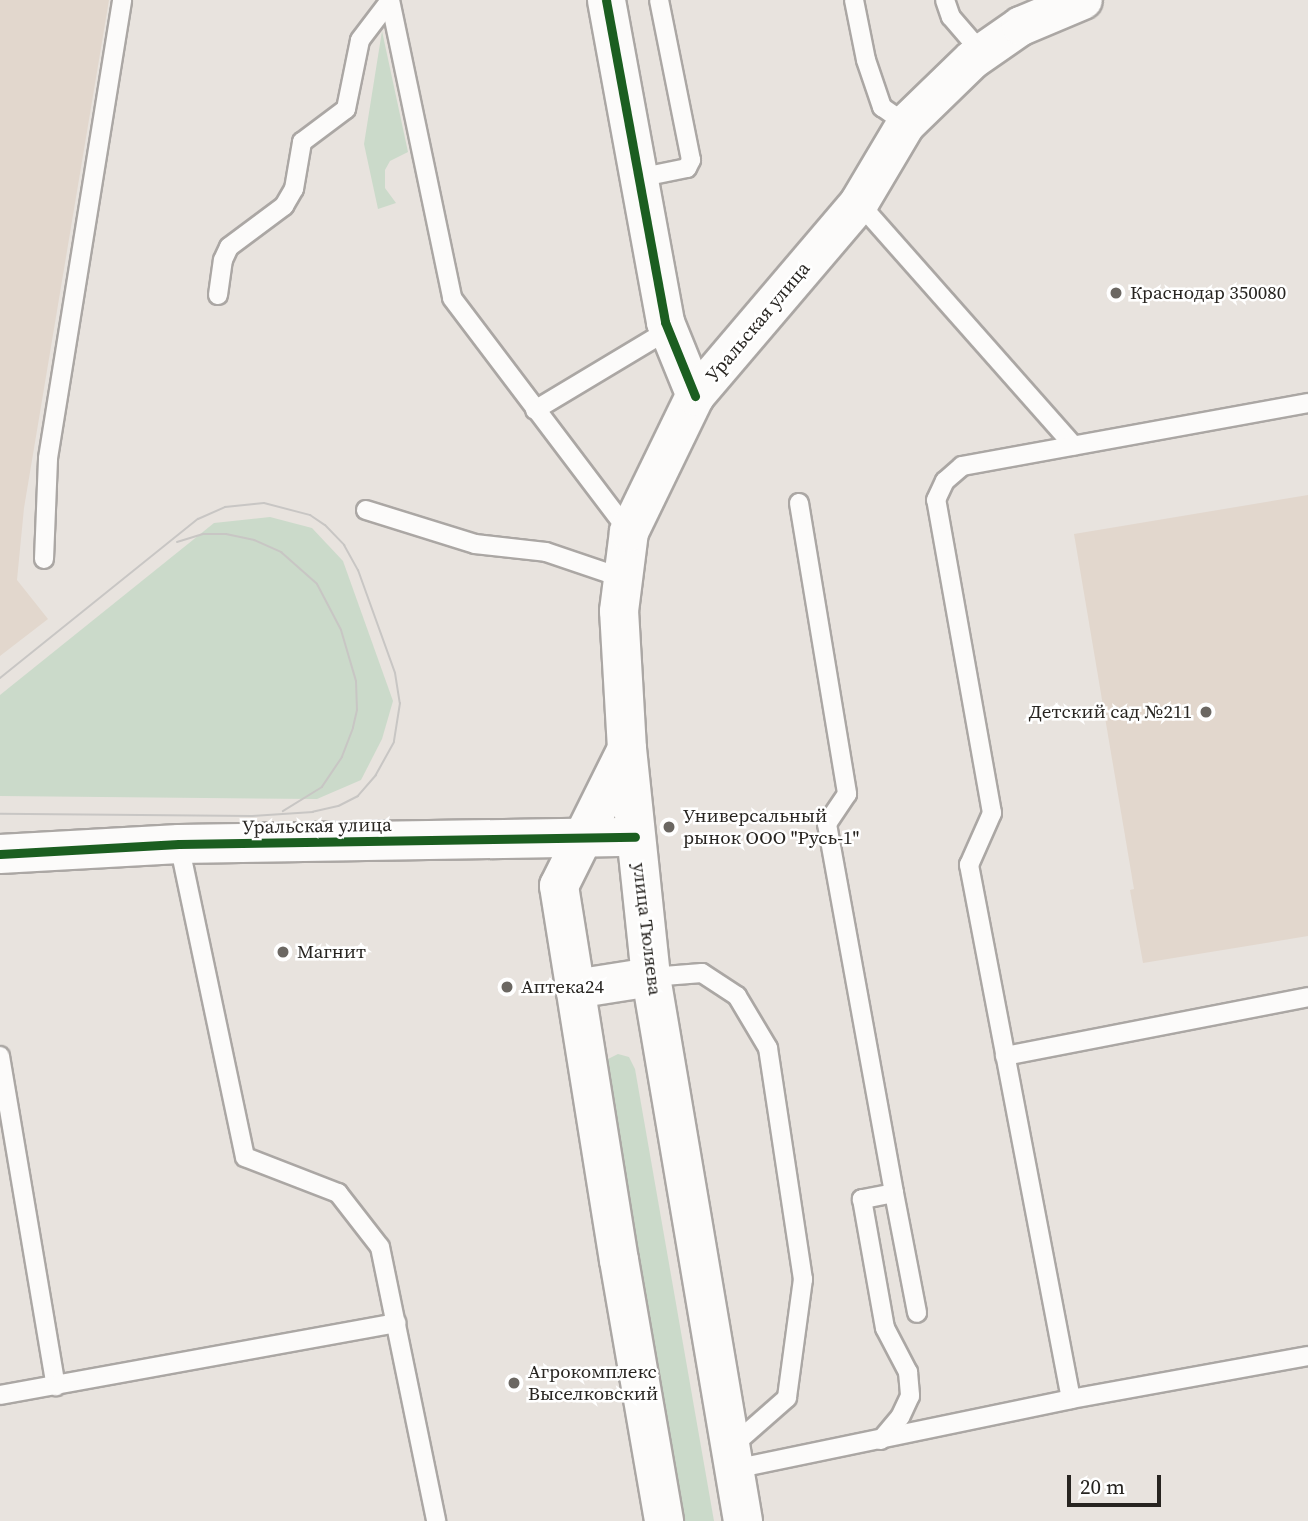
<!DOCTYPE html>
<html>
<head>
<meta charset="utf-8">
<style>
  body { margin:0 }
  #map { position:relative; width:1308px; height:1521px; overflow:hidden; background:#e8e3de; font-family:"Source Serif 4",serif }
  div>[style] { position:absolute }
  .built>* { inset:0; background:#e2d7cd }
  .green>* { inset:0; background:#cbdaca }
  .roads { filter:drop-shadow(2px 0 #aba7a4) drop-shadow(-2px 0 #aba7a4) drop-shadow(0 2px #aba7a4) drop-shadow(0 -2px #aba7a4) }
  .service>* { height:18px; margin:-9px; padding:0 9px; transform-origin:9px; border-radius:9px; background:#fcfbfa }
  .minor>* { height:37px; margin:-18.5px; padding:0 18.5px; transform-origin:18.5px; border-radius:18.5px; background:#fcfbfa }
  .tertiary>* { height:38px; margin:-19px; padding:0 19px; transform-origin:19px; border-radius:19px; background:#fcfbfa }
  .secondary>* { height:38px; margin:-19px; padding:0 19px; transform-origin:19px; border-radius:19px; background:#fcfbfa }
  .tram>* { height:2px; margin:-1px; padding:0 1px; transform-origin:1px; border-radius:1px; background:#c8c6c4 }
  .cycleway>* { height:9px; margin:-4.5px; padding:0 4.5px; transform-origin:4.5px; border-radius:4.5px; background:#1b5e20 }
  .dots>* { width:19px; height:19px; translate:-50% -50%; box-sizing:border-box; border:4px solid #fff; border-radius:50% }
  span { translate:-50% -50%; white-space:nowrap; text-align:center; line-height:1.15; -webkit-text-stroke:5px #fff; paint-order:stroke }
  .poi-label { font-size:19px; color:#272420 }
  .left { translate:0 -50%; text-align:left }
  .right { translate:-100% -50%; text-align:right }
  .street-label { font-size:19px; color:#272420 }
  .scale { position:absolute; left:1067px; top:1475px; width:94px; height:32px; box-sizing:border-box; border:4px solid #272420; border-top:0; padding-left:9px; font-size:21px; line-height:24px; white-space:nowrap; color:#272420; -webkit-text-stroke:5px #fff; paint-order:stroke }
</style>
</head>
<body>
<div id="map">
  <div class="built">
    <div style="clip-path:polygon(0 0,109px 0,24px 508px,17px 580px,48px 619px,0 656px)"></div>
    <div style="clip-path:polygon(1308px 495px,1308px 936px,1143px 963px,1130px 890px,1134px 889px,1074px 534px)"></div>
  </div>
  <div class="green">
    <div style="clip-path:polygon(382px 31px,408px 152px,390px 161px,385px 170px,385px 188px,396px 203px,378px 209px,364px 144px)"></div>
    <div style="clip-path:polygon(270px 517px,312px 528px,343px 561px,393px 701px,382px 739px,361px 780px,317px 799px,0 796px,0 695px,214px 523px)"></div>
    <div style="clip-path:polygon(618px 1054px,629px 1057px,635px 1069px,714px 1521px,685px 1521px,608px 1076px,608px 1059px)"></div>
  </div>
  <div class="roads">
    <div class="service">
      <div style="left:390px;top:0;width:304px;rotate:78.2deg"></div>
      <div style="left:452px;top:298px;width:293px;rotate:52.9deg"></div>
      <div style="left:854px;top:0;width:61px;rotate:78.7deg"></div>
      <div style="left:866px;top:60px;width:50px;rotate:71.2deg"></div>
      <div style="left:882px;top:107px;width:29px;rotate:35deg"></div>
      <div style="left:945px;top:0;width:18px;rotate:71deg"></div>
      <div style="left:951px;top:17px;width:48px;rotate:49.3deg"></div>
      <div style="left:638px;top:178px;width:50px;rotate:-11.5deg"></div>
      <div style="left:687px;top:168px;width:9px;rotate:-63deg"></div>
      <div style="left:691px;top:160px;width:163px;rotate:-101.3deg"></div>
      <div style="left:859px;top:203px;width:324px;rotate:48.5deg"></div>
      <div style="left:218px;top:295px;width:35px;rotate:-82deg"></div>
      <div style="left:223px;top:260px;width:14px;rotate:-65deg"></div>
      <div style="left:229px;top:247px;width:69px;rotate:-36.7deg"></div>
      <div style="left:284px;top:206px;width:20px;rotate:-60deg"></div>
      <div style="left:294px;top:189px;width:48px;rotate:-80.3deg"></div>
      <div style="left:302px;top:142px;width:55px;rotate:-36.9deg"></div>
      <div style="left:346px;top:109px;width:70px;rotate:-78.5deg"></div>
      <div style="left:360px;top:40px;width:48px;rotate:-52.7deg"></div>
      <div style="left:535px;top:410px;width:155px;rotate:-31deg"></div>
      <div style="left:799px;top:503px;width:295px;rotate:80.6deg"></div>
      <div style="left:847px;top:794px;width:36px;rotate:124deg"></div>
      <div style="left:827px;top:824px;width:375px;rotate:79.7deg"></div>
      <div style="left:894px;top:1193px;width:33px;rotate:169deg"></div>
      <div style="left:862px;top:1199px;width:131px;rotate:79.9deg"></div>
      <div style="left:885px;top:1328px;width:50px;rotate:62.4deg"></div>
      <div style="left:908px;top:1372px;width:24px;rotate:85deg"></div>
      <div style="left:910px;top:1396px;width:23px;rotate:115deg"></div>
      <div style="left:900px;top:1417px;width:30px;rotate:130deg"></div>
      <div style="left:366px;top:510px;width:114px;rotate:17.3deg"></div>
      <div style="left:475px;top:544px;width:71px;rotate:6.4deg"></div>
      <div style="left:546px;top:552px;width:81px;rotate:18.7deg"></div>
      <div style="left:44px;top:559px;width:101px;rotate:-87.7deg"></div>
      <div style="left:48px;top:458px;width:464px;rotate:-80.8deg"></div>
      <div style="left:179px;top:844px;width:320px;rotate:78.1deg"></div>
      <div style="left:245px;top:1157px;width:100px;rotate:21.2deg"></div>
      <div style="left:338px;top:1193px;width:68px;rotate:52.1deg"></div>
      <div style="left:380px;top:1247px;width:280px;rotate:78.4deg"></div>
      <div style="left:651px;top:977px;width:51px;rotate:-4.5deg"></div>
      <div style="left:702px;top:973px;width:42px;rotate:33.3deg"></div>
      <div style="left:737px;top:996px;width:61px;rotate:59.2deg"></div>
      <div style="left:768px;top:1048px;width:234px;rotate:81.4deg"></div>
      <div style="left:803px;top:1279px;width:120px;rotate:97.7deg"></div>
      <div style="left:787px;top:1398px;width:76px;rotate:138.7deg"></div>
      <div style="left:0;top:1056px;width:335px;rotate:80.4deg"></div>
      <div style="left:1005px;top:1056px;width:309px;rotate:-11deg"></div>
      <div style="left:894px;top:1193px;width:122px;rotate:79.1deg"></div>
      <div style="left:0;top:1395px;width:403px;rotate:-10.3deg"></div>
      <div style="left:1071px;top:1399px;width:544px;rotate:-100.81deg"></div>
      <div style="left:969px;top:865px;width:57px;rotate:-66.1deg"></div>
      <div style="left:992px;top:813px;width:318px;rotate:-100.1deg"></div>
      <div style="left:936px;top:500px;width:21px;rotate:-65deg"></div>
      <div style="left:945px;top:481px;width:23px;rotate:-41deg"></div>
      <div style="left:962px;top:466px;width:352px;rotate:-10.3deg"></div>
      <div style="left:734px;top:1469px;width:344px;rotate:-11.7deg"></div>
      <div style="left:1071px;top:1399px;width:241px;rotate:-10.3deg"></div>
    </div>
    <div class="minor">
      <div style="left:606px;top:0;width:327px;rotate:79.6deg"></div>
      <div style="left:665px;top:322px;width:80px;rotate:67.9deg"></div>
    </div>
    <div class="tertiary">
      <div style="left:0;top:854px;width:179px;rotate:-3.2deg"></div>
      <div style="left:179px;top:844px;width:456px;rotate:-0.9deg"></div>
    </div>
    <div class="secondary">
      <div style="left:627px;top:749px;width:153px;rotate:116.4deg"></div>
      <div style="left:559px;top:886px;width:379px;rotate:80.9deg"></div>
      <div style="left:619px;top:1260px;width:265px;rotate:80.2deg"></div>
      <div style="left:575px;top:989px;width:77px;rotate:-9deg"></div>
      <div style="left:743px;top:1521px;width:552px;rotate:-99.6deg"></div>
      <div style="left:651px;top:977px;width:229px;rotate:-96deg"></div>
      <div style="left:627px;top:749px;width:138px;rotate:-93.3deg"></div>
      <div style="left:619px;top:611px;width:80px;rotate:-82.8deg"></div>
      <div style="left:629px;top:532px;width:151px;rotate:-64.1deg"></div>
      <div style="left:695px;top:396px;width:253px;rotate:-49.6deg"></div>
      <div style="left:859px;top:203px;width:92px;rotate:-59.3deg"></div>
      <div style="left:906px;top:124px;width:92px;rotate:-44.1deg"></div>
      <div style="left:972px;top:60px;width:60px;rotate:-34.8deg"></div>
      <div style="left:1021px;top:26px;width:67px;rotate:-22.8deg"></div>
    </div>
  </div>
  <div class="tram">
    <div style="left:177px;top:542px;width:28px;rotate:-17deg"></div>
    <div style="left:204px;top:534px;width:22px"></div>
    <div style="left:226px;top:534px;width:29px;rotate:12deg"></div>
    <div style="left:254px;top:540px;width:30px;rotate:24deg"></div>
    <div style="left:281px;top:552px;width:48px;rotate:41.6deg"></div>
    <div style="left:317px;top:584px;width:52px;rotate:62.4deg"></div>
    <div style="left:341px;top:630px;width:53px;rotate:73.6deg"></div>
    <div style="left:356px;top:681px;width:29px;rotate:88deg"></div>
    <div style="left:357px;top:710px;width:18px;rotate:103deg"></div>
    <div style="left:353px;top:728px;width:31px;rotate:111deg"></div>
    <div style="left:342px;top:757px;width:36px;rotate:124deg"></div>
    <div style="left:322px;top:787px;width:46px;rotate:148.4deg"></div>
    <div style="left:0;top:678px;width:254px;rotate:-38.8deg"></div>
    <div style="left:198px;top:519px;width:30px;rotate:-24deg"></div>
    <div style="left:225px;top:507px;width:39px;rotate:-6deg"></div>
    <div style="left:264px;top:503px;width:48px;rotate:14.6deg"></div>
    <div style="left:310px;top:515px;width:18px;rotate:34deg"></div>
    <div style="left:325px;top:525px;width:28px;rotate:46deg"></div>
    <div style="left:344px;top:545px;width:29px;rotate:61deg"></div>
    <div style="left:358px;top:570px;width:109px;rotate:70.2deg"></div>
    <div style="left:395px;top:673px;width:30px;rotate:81deg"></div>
    <div style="left:400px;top:703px;width:39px;rotate:99deg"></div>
    <div style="left:394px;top:742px;width:38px;rotate:119deg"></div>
    <div style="left:376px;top:775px;width:28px;rotate:131deg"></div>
    <div style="left:358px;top:796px;width:22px;rotate:153deg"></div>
    <div style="left:338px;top:806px;width:26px;rotate:167deg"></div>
    <div style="left:313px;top:812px;width:61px;rotate:176.2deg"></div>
    <div style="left:252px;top:816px;width:252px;rotate:-179.5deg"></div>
  </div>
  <div class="cycleway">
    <div style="left:606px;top:0;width:327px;rotate:79.6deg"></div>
    <div style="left:665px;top:322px;width:80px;rotate:67.9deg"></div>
    <div style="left:0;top:854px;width:179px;rotate:-3.2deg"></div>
    <div style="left:179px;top:844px;width:456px;rotate:-0.9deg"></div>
  </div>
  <div class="dots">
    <div style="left:1116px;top:293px;background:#6b6762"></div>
    <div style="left:1206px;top:712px;background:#6b6762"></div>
    <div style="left:669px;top:827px;background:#6b6762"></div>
    <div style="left:283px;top:952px;background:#6b6762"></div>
    <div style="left:507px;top:987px;background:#6b6762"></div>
    <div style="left:514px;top:1383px;background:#6b6762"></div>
  </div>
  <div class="poi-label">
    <span class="left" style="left:1130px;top:293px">Краснодар 350080</span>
    <span class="right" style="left:1192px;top:712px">Детский сад №211</span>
    <span class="left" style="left:683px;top:827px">Универсальный<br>рынок ООО "Русь-1"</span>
    <span class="left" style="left:297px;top:952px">Магнит</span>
    <span class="left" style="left:521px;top:987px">Аптека24</span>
    <span class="left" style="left:528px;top:1383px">Агрокомплекс<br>Выселковский</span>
  </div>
  <div class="street-label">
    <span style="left:758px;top:322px;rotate:-50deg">Уральская улица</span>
    <span style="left:317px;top:826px;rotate:-1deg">Уральская улица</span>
    <span style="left:647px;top:929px;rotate:83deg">улица Тюляева</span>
  </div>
  <div class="scale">20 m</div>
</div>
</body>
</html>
